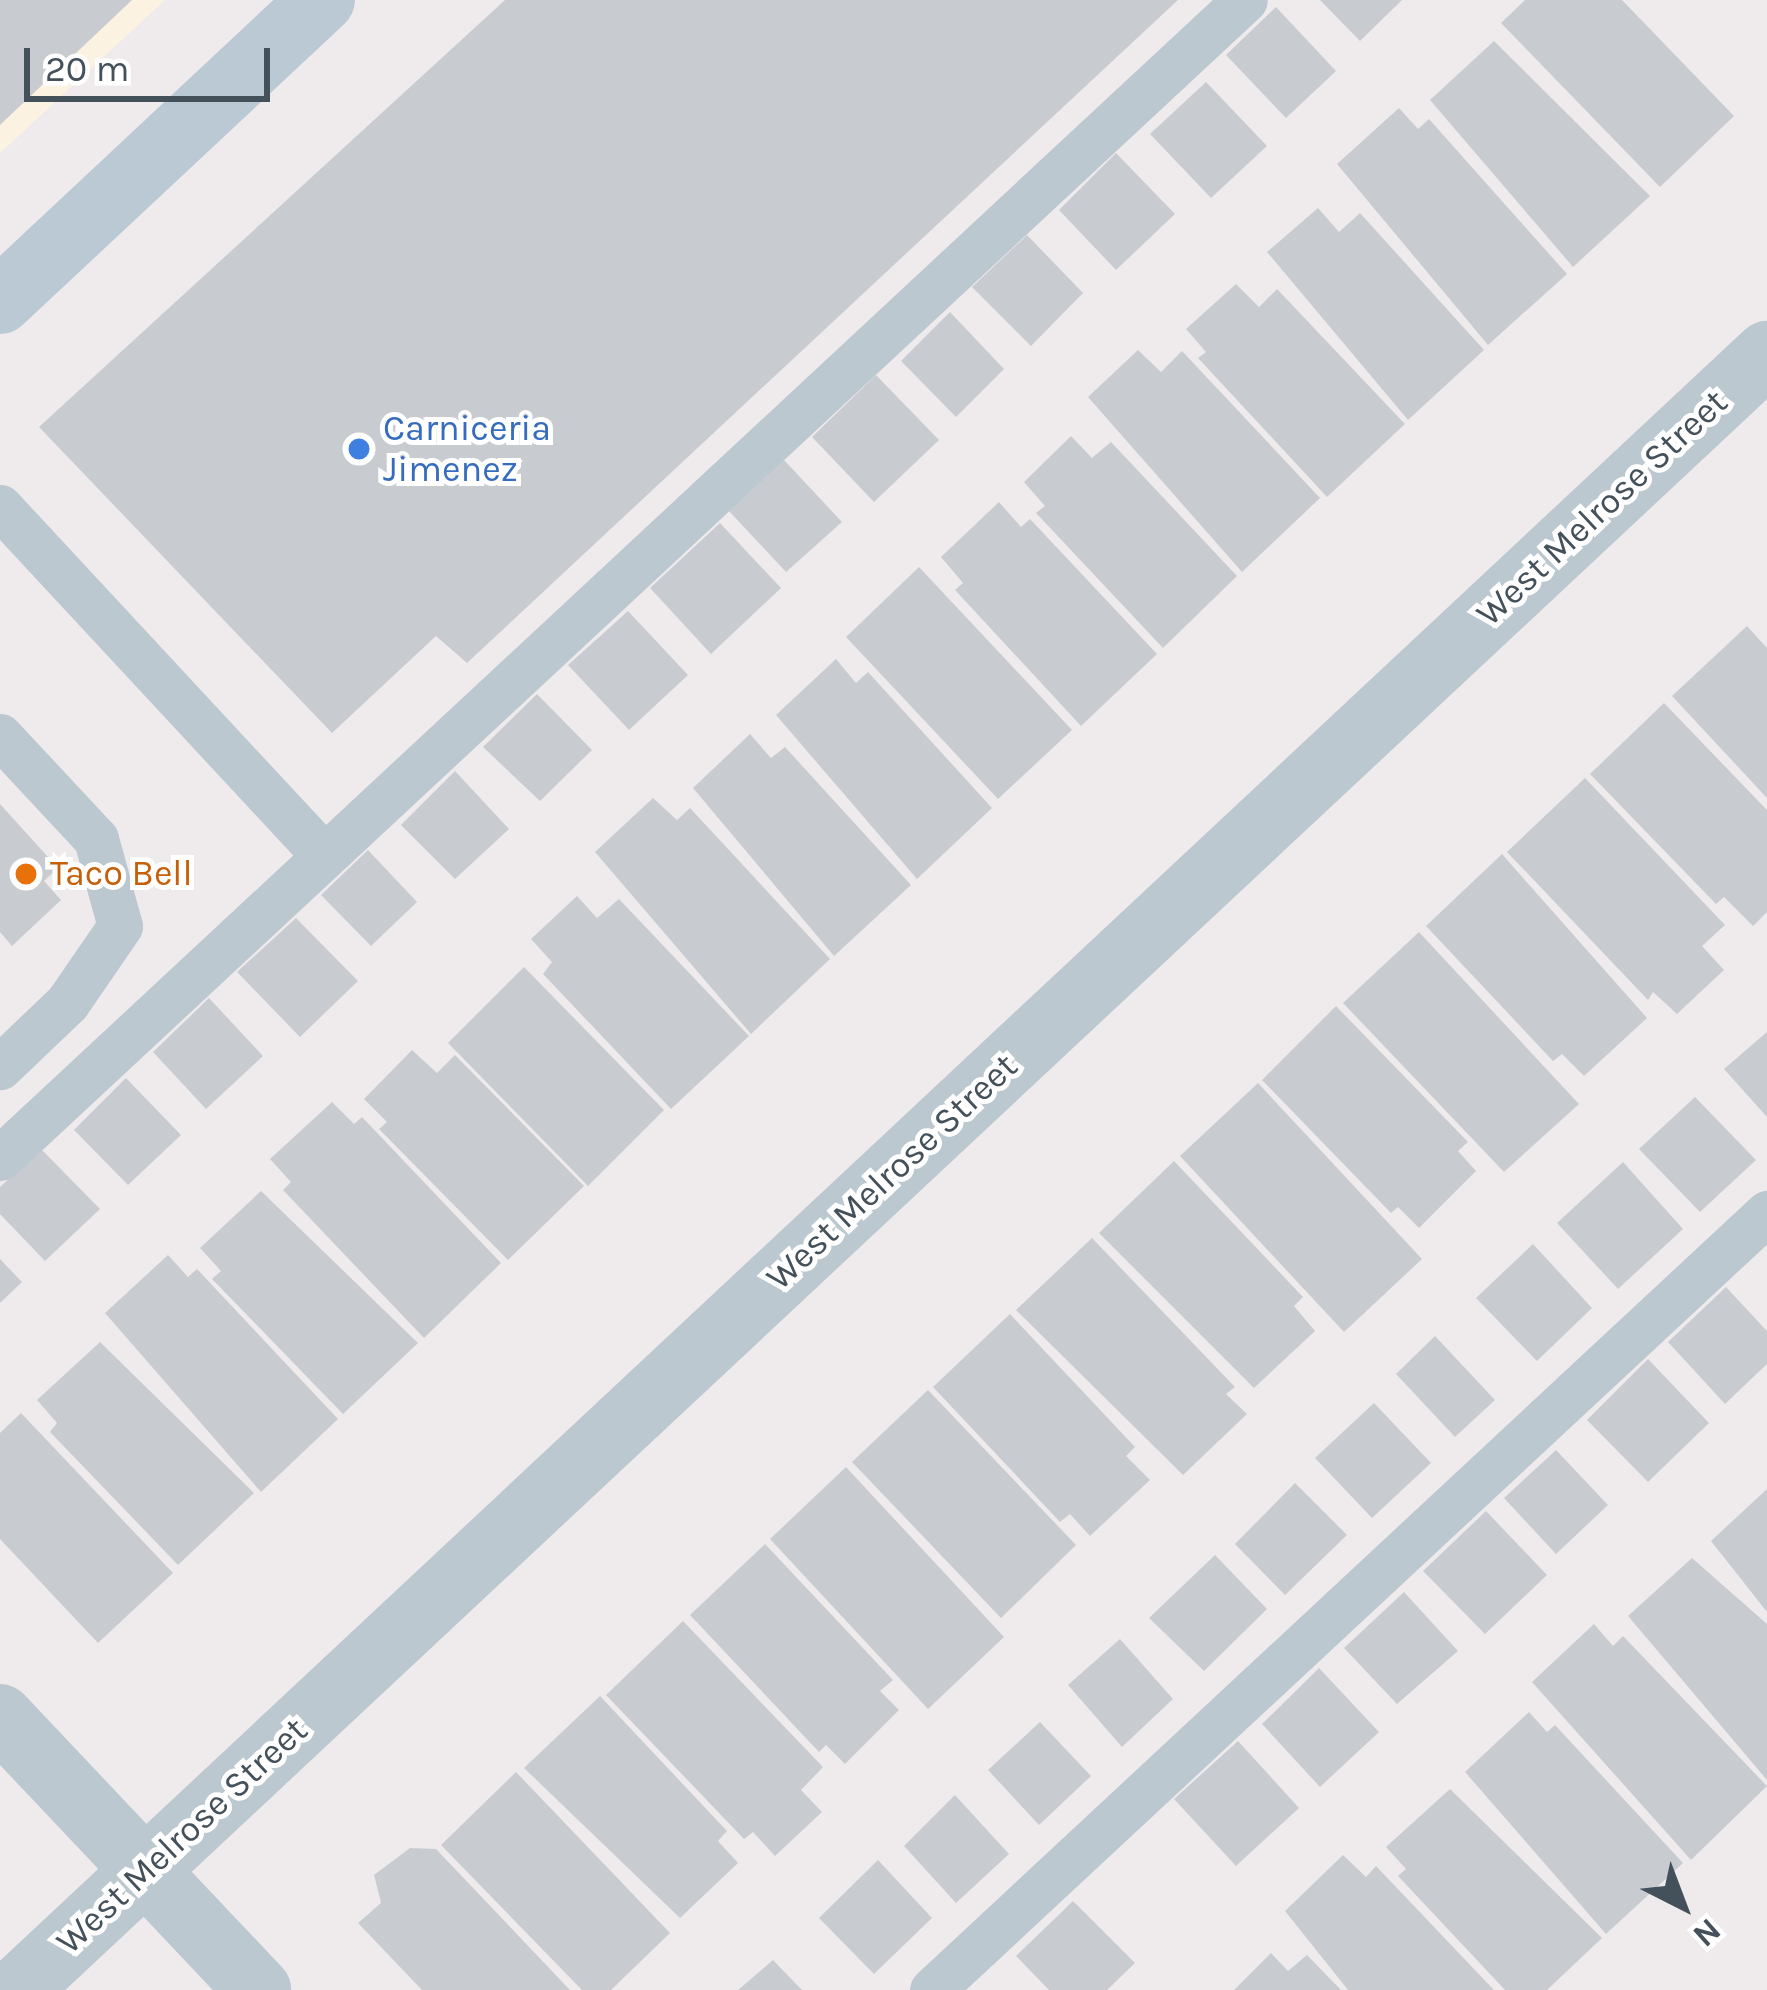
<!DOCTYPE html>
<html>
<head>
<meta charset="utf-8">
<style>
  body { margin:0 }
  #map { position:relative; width:1767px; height:1990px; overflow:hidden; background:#efebec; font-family:Karla,sans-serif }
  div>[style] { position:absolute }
  .commercial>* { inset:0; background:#fcf2e2 }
  .building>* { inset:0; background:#c8ccd1 }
  .lane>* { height:45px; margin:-22.5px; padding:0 22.5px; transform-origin:22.5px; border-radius:22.5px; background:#bcc8cf }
  .street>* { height:66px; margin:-33px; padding:0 33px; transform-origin:33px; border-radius:33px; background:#bcc8cf }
  .secondary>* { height:66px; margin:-33px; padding:0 33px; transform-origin:33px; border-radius:33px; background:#bbc9d4 }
  .dots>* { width:33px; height:33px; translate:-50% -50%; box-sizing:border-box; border:6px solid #fff; border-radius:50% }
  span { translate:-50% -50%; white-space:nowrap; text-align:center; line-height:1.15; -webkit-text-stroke:10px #fff; paint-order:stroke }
  .shop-label { font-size:36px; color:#366cbe }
  .left { translate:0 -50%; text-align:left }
  .street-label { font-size:36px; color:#44515a }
  .food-label { font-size:36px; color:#c56008 }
  .north { position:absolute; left:1623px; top:1846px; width:120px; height:120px; -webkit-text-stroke:9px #fff; paint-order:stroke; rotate:138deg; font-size:33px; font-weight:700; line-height:48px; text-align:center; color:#44515a }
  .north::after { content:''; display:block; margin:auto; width:42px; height:54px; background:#44515a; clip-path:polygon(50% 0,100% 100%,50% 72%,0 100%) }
  .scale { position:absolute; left:24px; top:48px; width:246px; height:54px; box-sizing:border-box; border:6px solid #44515a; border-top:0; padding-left:15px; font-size:36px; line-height:42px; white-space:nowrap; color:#44515a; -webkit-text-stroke:9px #fff; paint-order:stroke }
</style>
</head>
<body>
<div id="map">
  <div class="commercial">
    <div style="clip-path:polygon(0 0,165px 0,0 153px)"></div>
  </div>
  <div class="building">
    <div style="clip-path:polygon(0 0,132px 0,0 125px)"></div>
    <div style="clip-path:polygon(505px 0,1178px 0,467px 663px,436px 636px,332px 733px,39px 427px)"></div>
    <div style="clip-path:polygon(1320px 0,1402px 0,1360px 41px)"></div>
    <div style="clip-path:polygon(1525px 0,1622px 0,1734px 116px,1660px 187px,1501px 23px)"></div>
    <div style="clip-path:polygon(1276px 7px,1336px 71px,1286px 118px,1226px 55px)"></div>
    <div style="clip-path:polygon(1494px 41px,1650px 196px,1573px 267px,1430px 100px)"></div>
    <div style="clip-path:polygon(1206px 82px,1267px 146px,1211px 198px,1150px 134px)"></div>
    <div style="clip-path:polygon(1399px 108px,1418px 129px,1429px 119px,1567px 274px,1488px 345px,1337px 164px)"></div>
    <div style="clip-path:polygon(1116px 153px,1175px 214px,1116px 270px,1059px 210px)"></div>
    <div style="clip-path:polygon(1318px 208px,1339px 232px,1360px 213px,1484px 350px,1408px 420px,1267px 252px)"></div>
    <div style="clip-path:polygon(1027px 235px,1083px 293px,1031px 346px,972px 287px)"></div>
    <div style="clip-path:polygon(1236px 284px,1259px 307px,1277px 289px,1405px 424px,1327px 497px,1198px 358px,1206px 352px,1186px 329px)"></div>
    <div style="clip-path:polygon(950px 312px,1004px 369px,956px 417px,901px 361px)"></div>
    <div style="clip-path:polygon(1138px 350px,1161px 372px,1182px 351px,1320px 498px,1242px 572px,1088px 397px)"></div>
    <div style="clip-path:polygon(876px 375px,939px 440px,874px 502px,812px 437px)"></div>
    <div style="clip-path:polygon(1071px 436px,1092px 458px,1111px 442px,1237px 576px,1163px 648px,1036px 513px,1045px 506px,1024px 482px)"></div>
    <div style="clip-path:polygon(784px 460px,842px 522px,786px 572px,729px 511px)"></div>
    <div style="clip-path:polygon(999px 502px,1021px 527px,1030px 519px,1157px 654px,1081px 726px,955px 590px,963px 583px,941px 557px)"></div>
    <div style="clip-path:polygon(720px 523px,781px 588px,711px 654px,650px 588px)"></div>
    <div style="clip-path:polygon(919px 567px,1072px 730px,998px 799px,846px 637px)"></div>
    <div style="clip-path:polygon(628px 611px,688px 675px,629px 730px,568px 665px)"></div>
    <div style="clip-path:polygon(1747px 626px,1767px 648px,1767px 798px,1672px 696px)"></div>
    <div style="clip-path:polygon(836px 659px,856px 683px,868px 672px,992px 808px,917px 879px,776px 715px)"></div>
    <div style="clip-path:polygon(537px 694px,592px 750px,540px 801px,483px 747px)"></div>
    <div style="clip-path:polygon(1664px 703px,1767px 810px,1767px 912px,1753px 926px,1724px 897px,1716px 904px,1590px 774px)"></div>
    <div style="clip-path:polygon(750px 734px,771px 758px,785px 747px,911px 885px,834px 956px,693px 788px)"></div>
    <div style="clip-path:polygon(455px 771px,509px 829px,455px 879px,401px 825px)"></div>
    <div style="clip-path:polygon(1585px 778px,1725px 925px,1702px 946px,1724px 970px,1677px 1014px,1653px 992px,1648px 1000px,1507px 852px)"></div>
    <div style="clip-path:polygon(653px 798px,677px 820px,690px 808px,830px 959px,751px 1034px,595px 852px)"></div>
    <div style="clip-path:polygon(0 804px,58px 868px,44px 881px,61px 900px,12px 946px,0 932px)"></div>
    <div style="clip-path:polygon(368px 850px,417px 902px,371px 946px,321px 895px)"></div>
    <div style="clip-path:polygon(1502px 854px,1647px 1018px,1584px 1076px,1562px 1054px,1553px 1061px,1426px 926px)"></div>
    <div style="clip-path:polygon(577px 896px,597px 918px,619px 899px,749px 1036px,671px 1109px,543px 974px,552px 962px,531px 939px)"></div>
    <div style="clip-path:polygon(296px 918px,358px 981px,300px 1037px,237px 972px)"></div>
    <div style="clip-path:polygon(1419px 932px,1579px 1104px,1504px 1172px,1343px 1003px)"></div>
    <div style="clip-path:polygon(524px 967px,664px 1110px,588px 1186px,448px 1043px)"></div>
    <div style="clip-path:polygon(209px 998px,263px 1056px,206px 1109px,153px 1052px)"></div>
    <div style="clip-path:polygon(1336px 1006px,1468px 1142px,1458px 1151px,1476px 1171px,1419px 1228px,1398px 1207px,1391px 1213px,1262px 1080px)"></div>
    <div style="clip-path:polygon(1767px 1032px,1767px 1117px,1724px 1069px)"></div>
    <div style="clip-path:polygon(412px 1050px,437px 1073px,455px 1055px,584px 1186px,508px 1260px,379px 1129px,387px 1122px,364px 1099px)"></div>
    <div style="clip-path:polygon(126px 1078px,181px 1135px,128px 1185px,74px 1130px)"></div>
    <div style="clip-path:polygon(1258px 1083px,1422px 1259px,1344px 1332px,1180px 1156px)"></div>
    <div style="clip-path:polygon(1695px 1097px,1756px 1160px,1700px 1212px,1639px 1149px)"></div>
    <div style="clip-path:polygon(332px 1102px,354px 1124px,362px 1117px,501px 1263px,424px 1338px,283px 1190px,291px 1182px,270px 1159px)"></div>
    <div style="clip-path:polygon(41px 1149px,100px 1209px,45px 1261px,0 1214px,0 1187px)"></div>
    <div style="clip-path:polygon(1174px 1161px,1303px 1297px,1294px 1306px,1315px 1331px,1254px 1388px,1099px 1233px)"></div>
    <div style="clip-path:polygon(1623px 1162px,1683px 1229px,1618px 1289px,1557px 1223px)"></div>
    <div style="clip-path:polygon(261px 1191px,418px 1343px,343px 1414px,212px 1279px,221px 1271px,200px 1248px)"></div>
    <div style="clip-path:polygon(1092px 1238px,1235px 1387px,1226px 1394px,1247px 1414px,1183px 1475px,1016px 1310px)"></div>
    <div style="clip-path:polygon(1533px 1244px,1592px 1308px,1537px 1361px,1476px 1298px)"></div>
    <div style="clip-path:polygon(168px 1255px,188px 1277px,197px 1269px,338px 1419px,261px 1492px,105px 1313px)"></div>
    <div style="clip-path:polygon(0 1259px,22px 1282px,0 1303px)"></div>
    <div style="clip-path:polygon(1726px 1287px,1767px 1331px,1767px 1364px,1725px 1404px,1668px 1342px)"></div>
    <div style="clip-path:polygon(1010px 1314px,1135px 1447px,1126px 1456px,1150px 1480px,1090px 1536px,1070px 1514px,1060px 1522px,933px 1387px)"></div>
    <div style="clip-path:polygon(1435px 1336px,1495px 1400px,1455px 1437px,1396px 1374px)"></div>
    <div style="clip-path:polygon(100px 1342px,254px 1493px,178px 1565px,50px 1432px,57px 1423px,37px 1400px)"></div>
    <div style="clip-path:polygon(1648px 1359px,1709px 1423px,1648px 1482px,1587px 1420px)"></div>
    <div style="clip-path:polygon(928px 1390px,1076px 1545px,1001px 1618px,852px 1462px)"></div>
    <div style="clip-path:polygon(1374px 1403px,1431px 1463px,1372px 1518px,1315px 1458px)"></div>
    <div style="clip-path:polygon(21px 1413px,173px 1573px,98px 1643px,0 1539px,0 1433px)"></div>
    <div style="clip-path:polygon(1556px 1450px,1608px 1505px,1556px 1554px,1504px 1498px)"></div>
    <div style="clip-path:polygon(846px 1467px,1004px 1637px,928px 1709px,770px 1539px)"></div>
    <div style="clip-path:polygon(1295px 1483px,1347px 1535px,1285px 1595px,1235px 1544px)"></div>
    <div style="clip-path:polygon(1767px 1489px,1767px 1612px,1711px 1541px)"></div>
    <div style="clip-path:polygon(1486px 1511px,1547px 1575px,1485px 1634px,1423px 1571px)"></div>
    <div style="clip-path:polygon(765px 1544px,893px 1680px,880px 1691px,899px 1710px,845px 1764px,826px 1745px,819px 1752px,690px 1615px)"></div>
    <div style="clip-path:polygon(1215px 1555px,1267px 1609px,1204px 1671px,1149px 1618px)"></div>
    <div style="clip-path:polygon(1692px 1558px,1767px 1624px,1767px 1780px,1628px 1616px)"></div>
    <div style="clip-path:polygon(1404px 1592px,1458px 1651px,1397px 1704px,1344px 1648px)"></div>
    <div style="clip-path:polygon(683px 1621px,823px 1767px,801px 1790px,822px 1812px,775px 1856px,753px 1832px,744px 1839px,606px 1695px)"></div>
    <div style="clip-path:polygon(1594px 1624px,1613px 1646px,1623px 1636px,1767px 1786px,1691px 1860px,1532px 1682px)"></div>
    <div style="clip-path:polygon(1120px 1639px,1173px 1699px,1122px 1747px,1068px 1685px)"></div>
    <div style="clip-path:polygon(1319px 1668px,1379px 1732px,1320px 1787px,1262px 1724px)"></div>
    <div style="clip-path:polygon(600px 1696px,727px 1831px,718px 1841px,738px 1863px,680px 1918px,524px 1768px)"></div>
    <div style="clip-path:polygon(1529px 1712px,1547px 1732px,1555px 1725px,1683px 1863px,1606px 1934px,1465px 1772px)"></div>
    <div style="clip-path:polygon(1040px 1722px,1091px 1776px,1039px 1825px,988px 1770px)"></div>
    <div style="clip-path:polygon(1238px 1741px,1299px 1808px,1236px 1866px,1174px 1799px)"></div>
    <div style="clip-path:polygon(516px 1772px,670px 1933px,611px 1990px,582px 1990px,441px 1845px)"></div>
    <div style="clip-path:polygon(1450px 1789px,1602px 1938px,1547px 1990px,1505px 1990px,1398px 1876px,1406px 1869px,1386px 1847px)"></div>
    <div style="clip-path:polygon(955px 1795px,1009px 1854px,956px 1903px,904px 1846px)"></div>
    <div style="clip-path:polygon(410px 1848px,436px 1849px,570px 1990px,422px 1990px,358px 1923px,381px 1903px,374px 1875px)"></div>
    <div style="clip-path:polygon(1343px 1855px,1366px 1877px,1376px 1866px,1494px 1990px,1348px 1990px,1285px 1911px)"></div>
    <div style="clip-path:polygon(878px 1860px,932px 1918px,874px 1974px,819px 1918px)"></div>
    <div style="clip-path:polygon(1073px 1901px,1135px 1963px,1107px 1990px,1049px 1990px,1016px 1956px)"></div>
    <div style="clip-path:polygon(1271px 1953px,1288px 1971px,1307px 1955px,1341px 1990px,1234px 1990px)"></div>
    <div style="clip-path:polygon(773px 1960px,802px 1990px,738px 1990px)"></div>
  </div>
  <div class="lane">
    <div style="left:0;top:507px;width:476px;rotate:47.1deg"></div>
    <div style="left:0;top:736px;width:141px;rotate:47deg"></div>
    <div style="left:96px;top:839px;width:90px;rotate:74.6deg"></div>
    <div style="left:120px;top:926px;width:93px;rotate:124.5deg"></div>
    <div style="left:67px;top:1003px;width:93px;rotate:136.3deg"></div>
    <div style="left:0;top:1158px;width:1700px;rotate:-42.93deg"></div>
    <div style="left:932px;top:1990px;width:1141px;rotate:-42.94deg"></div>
  </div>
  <div class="street">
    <div style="left:0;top:1717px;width:376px;rotate:46.6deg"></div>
    <div style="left:17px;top:1990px;width:2396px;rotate:-43.07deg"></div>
  </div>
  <div class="secondary">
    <div style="left:0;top:301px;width:441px;rotate:-43.1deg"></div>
  </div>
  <div class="dots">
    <div style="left:359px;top:449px;background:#3f7fe0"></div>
    <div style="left:26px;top:874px;background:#e8710a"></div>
  </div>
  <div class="shop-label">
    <span class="left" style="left:383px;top:449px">Carniceria<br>Jimenez</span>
  </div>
  <div class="street-label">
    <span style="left:1602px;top:508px;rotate:-43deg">West Melrose Street</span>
    <span style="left:892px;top:1172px;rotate:-43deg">West Melrose Street</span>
    <span style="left:182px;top:1836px;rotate:-43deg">West Melrose Street</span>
  </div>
  <div class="food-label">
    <span class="left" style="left:50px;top:874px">Taco Bell</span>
  </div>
  <div class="north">N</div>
  <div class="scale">20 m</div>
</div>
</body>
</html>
